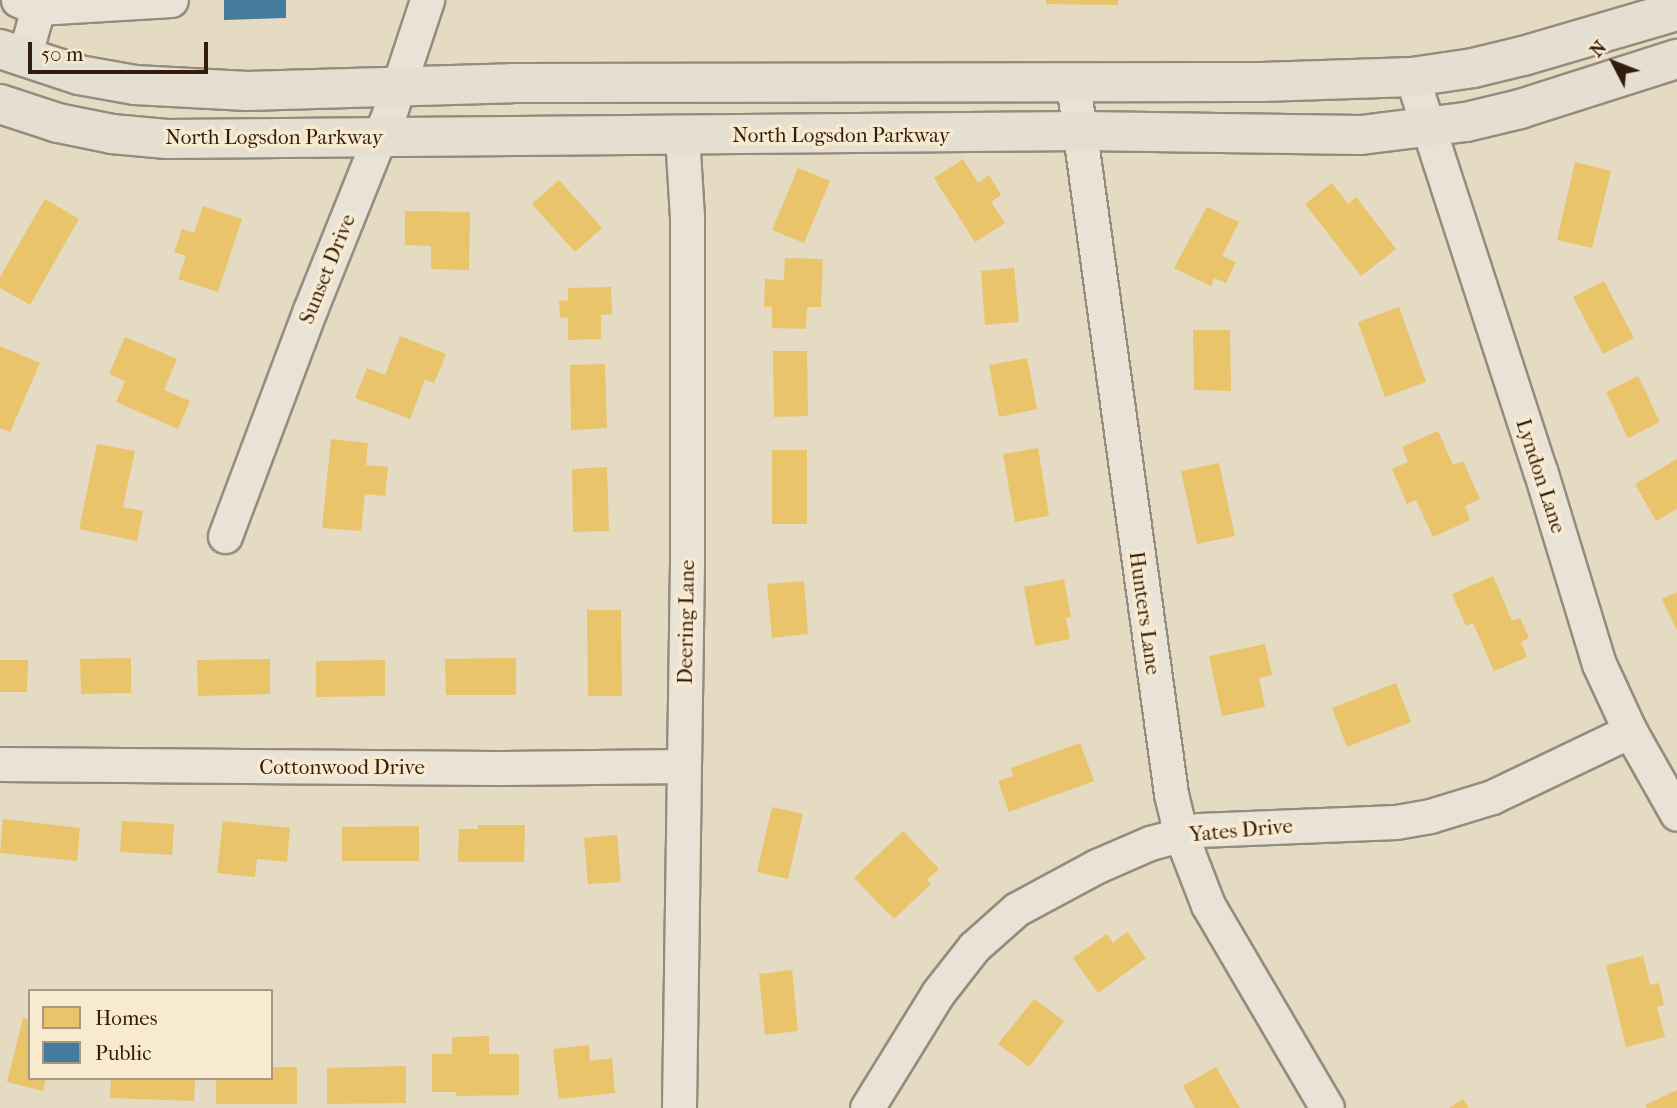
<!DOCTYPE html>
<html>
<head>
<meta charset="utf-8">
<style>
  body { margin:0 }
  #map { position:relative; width:1677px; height:1108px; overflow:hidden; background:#e5dac2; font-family:"IM FELL French Canon",serif }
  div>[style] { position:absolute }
  .homes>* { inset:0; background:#e9c46a }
  .public>* { inset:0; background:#457b9d }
  .roads { filter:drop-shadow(2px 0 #958c7e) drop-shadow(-2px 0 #958c7e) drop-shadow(0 2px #958c7e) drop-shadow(0 -2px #958c7e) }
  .minor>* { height:33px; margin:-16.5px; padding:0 16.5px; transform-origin:16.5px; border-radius:16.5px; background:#e9e3d7 }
  .major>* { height:38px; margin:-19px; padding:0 19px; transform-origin:19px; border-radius:19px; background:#e5dfd1 }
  span { translate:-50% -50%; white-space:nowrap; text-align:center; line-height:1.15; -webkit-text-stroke:7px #f7eace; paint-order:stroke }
  .street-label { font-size:21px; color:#311c0f }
  .legend { position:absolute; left:28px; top:989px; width:245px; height:91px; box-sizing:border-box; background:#f7eace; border:2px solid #a89882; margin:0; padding:9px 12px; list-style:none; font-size:21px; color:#311c0f }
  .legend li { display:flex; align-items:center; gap:14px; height:35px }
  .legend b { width:35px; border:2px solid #a89882 }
  .north { position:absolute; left:1579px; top:28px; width:70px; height:70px; -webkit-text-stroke:5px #f7eace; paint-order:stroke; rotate:312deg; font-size:19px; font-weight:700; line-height:28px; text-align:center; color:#311c0f }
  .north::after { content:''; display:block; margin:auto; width:24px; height:32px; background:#311c0f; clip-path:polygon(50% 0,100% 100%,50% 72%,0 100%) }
  .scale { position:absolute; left:28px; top:42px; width:180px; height:32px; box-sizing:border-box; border:4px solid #311c0f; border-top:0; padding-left:9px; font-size:21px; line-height:24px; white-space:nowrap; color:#311c0f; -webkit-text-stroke:5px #f7eace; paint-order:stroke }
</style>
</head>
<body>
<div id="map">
  <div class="homes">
    <div style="clip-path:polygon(1046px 0,1118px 0,1118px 5px,1046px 4px)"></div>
    <div style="clip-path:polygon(963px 159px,978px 183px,989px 175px,1001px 195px,991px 202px,1005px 223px,975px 242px,934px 178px)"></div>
    <div style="clip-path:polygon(1575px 162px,1611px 171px,1592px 248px,1557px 240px)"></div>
    <div style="clip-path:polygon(798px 168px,830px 181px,804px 243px,772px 230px)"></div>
    <div style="clip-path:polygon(559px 180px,602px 228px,575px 252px,532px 204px)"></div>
    <div style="clip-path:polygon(1332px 183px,1348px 204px,1356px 197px,1396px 249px,1361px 276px,1305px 204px)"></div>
    <div style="clip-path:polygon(45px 199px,79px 219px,30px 305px,0 288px,0 277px)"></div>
    <div style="clip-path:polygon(203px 206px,242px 219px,218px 292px,178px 279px,186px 256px,174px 252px,182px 229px,194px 233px)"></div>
    <div style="clip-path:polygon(1207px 207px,1239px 222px,1222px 256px,1236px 262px,1226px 283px,1214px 278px,1211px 286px,1174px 268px)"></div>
    <div style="clip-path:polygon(405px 211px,470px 212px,469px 270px,431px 269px,431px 246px,405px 245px)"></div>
    <div style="clip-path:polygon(785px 258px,823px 259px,821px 307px,807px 307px,806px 329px,772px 328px,772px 307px,764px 307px,765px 279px,784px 280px)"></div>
    <div style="clip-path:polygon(1014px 268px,1019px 322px,985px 325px,981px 271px)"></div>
    <div style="clip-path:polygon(1604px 281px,1634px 338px,1603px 354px,1573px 297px)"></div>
    <div style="clip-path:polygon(611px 287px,612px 314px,601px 315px,601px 339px,568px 340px,568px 317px,560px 318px,559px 301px,568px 300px,568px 288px)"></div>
    <div style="clip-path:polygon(1399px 307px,1426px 382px,1385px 397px,1358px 322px)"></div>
    <div style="clip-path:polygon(1193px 330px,1230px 330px,1231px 391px,1194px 390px)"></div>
    <div style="clip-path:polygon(400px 336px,446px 354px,434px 383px,425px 380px,410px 419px,355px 398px,367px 368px,385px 375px)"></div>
    <div style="clip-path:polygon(125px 337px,177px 359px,164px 390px,190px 401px,178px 429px,116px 402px,125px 381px,109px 374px)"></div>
    <div style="clip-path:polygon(0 346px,40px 363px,10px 432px,0 428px)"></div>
    <div style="clip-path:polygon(773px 351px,807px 351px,808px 416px,774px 417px)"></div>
    <div style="clip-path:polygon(1027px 358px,1037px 409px,999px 417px,989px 365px)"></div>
    <div style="clip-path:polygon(605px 364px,607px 428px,571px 430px,570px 365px)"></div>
    <div style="clip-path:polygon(1638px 376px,1660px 422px,1628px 438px,1606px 392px)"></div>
    <div style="clip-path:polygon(1438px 431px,1453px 465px,1463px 461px,1480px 499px,1465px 506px,1470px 520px,1433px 537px,1416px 500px,1407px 504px,1392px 469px,1408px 462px,1402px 447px)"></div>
    <div style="clip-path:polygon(331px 439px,368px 443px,366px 465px,388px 467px,385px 496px,365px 494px,361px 531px,322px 528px)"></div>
    <div style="clip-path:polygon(97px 444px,135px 451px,123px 507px,143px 511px,137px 541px,79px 529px)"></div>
    <div style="clip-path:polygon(1038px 448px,1049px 516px,1015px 522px,1003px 454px)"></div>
    <div style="clip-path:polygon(772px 450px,807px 450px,807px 524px,772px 524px)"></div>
    <div style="clip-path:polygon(1677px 459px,1677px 509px,1656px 521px,1635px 484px)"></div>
    <div style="clip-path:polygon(1219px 463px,1235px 536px,1197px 544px,1181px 471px)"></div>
    <div style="clip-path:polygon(607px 467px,609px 531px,573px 532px,572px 469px)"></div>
    <div style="clip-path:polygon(1493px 576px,1512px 621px,1520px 618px,1529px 638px,1521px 642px,1527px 657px,1494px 671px,1473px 623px,1466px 626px,1452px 594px)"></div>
    <div style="clip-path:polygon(1064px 579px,1071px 617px,1066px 618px,1070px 639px,1035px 646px,1024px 587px)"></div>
    <div style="clip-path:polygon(804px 581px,808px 634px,772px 638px,767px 584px)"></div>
    <div style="clip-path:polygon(1677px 592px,1677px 630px,1662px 599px)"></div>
    <div style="clip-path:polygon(587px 610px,621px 610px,622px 696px,588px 696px)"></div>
    <div style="clip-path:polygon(1265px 644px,1272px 675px,1259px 678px,1265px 707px,1222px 716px,1209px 656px)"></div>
    <div style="clip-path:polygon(131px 658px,131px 693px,81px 694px,80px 659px)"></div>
    <div style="clip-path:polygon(516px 658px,516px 695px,446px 695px,445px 659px)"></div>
    <div style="clip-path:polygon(270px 659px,270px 694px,198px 696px,197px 660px)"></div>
    <div style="clip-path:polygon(0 660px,28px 660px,27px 692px,0 692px)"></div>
    <div style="clip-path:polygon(385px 660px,385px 696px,316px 697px,316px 661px)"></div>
    <div style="clip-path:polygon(1396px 683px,1411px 722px,1347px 747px,1332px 708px)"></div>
    <div style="clip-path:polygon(1080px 743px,1094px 781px,1009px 812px,998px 781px,1013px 776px,1011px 768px)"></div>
    <div style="clip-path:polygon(772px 807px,803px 814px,788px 879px,757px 872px)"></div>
    <div style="clip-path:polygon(3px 819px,80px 828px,77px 861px,0 853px)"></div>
    <div style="clip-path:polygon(122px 821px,174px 824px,172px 855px,120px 852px)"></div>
    <div style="clip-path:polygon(223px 821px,290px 828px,287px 862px,257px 859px,255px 877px,217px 873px)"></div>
    <div style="clip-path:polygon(478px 825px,525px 825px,524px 862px,458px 862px,459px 829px,478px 829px)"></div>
    <div style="clip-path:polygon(419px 826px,419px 861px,342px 861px,342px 827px)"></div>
    <div style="clip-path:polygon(903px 831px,939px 869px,927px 880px,931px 884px,894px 919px,854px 878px)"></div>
    <div style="clip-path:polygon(617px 835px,621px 882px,588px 884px,584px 838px)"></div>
    <div style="clip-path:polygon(1127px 932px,1146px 958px,1098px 993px,1073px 958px,1107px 934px,1113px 943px)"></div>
    <div style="clip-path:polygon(1643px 956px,1650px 985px,1659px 983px,1664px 1005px,1657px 1007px,1665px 1037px,1626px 1047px,1606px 965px)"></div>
    <div style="clip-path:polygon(792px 970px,798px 1031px,765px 1035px,759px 974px)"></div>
    <div style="clip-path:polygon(1034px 999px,1064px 1021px,1029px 1067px,998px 1044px)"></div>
    <div style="clip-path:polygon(23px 1018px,30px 1020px,30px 1078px,46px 1078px,43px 1091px,7px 1082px)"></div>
    <div style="clip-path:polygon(489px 1036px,489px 1054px,519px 1054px,519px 1095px,456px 1096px,456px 1092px,432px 1092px,432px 1054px,452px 1054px,452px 1037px)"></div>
    <div style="clip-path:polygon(589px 1045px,590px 1061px,612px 1058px,615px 1093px,559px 1099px,553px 1049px)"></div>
    <div style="clip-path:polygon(406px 1066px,406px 1103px,327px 1104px,327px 1068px)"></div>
    <div style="clip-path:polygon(271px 1067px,297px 1067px,297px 1104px,216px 1104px,216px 1078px,271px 1078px)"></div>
    <div style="clip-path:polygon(1216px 1067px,1240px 1108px,1195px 1108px,1183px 1086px)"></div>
    <div style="clip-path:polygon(111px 1078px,195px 1078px,194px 1101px,110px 1098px)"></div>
    <div style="clip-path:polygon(1677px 1090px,1677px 1108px,1647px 1108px,1645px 1105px)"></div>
    <div style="clip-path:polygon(1463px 1099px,1469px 1108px,1449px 1108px)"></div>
  </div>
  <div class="public">
    <div style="clip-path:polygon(224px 0,286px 0,286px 18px,224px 20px)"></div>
  </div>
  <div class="roads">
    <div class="minor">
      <div style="left:18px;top:0;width:22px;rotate:22deg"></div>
      <div style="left:38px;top:8px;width:133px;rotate:-3.4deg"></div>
      <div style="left:24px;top:58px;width:52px;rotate:-74.4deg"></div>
      <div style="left:1412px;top:77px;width:413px;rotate:72deg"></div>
      <div style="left:1540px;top:470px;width:203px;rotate:73.1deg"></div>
      <div style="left:1599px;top:664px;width:74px;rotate:65.2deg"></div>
      <div style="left:1630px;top:731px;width:95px;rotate:60.5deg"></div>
      <div style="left:1073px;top:83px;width:718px;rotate:82.15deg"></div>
      <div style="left:1171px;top:794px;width:42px;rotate:76.3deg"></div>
      <div style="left:1181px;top:835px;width:75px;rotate:68.9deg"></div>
      <div style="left:1208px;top:905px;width:235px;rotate:59.6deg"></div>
      <div style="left:225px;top:536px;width:241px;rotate:-69.4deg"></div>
      <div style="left:310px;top:310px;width:217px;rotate:-68.1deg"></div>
      <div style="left:391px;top:109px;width:115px;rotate:-71.7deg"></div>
      <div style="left:0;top:764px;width:503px;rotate:0.46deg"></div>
      <div style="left:503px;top:768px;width:181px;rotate:-0.6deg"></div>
      <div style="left:679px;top:1108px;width:545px;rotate:-89.16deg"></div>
      <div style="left:687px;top:563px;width:346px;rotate:-90deg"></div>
      <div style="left:687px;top:217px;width:81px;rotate:-93.5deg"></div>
      <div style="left:867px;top:1108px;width:135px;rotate:-58.3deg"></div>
      <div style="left:938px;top:993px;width:58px;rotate:-52deg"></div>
      <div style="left:974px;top:947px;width:57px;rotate:-41.5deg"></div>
      <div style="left:1017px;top:909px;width:91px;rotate:-28.3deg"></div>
      <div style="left:1097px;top:866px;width:58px;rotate:-23.5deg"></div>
      <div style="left:1150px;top:843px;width:51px;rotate:-14.9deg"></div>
      <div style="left:1199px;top:830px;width:197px;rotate:-2.3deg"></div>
      <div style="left:1396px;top:822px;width:35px;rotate:-10deg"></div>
      <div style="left:1430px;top:816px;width:65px;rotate:-17deg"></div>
      <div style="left:1492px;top:797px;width:153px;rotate:-25.6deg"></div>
    </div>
    <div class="major">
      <div style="left:0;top:49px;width:83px;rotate:18.2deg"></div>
      <div style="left:79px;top:75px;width:57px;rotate:10.1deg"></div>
      <div style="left:135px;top:85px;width:112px;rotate:3.1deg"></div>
      <div style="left:247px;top:91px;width:265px;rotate:-1.7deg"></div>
      <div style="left:512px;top:83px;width:750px;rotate:-0.08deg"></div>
      <div style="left:1262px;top:82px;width:150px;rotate:-1.9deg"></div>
      <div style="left:1412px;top:77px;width:62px;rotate:-8.4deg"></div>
      <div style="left:1473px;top:68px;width:51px;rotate:-13.5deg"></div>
      <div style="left:1523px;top:56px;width:160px;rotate:-16.3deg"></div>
      <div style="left:0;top:104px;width:61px;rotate:18.1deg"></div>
      <div style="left:58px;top:123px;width:55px;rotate:11.5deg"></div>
      <div style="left:112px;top:134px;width:55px;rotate:5.2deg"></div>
      <div style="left:167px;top:139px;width:914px;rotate:-0.5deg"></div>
      <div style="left:1081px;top:131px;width:280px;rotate:0.8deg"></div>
      <div style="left:1361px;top:135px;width:106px;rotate:-7.1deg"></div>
      <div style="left:1466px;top:122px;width:56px;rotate:-13.5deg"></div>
      <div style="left:1520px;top:109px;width:165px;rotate:-17.7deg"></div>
    </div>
  </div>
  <div class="street-label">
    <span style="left:841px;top:135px">North Logsdon Parkway</span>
    <span style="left:274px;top:137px">North Logsdon Parkway</span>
    <span style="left:327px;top:269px;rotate:-68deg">Sunset Drive</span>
    <span style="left:1541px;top:476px;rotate:72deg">Lyndon Lane</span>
    <span style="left:1145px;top:613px;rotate:82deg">Hunters Lane</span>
    <span style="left:686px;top:622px;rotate:-89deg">Deering Lane</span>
    <span style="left:342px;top:767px">Cottonwood Drive</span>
    <span style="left:1241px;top:830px;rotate:-5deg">Yates Drive</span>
  </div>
  <ul class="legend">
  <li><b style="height:19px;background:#e9c46a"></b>Homes</li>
  <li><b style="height:19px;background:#457b9d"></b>Public</li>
  </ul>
  <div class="north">N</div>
  <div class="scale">50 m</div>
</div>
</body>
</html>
